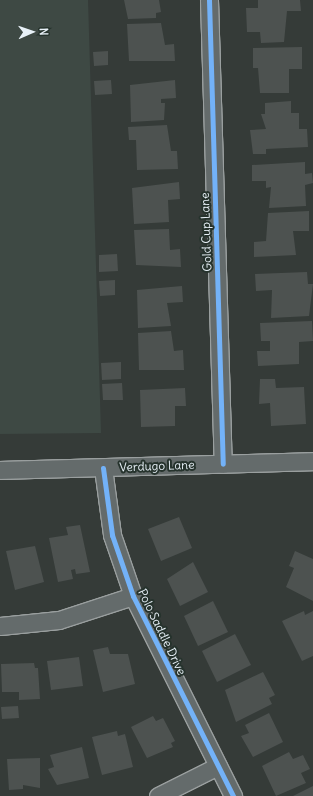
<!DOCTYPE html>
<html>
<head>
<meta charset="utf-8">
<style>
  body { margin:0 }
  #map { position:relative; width:313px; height:796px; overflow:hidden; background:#353b38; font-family:Delius,sans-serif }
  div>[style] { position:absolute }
  .built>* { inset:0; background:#3e4944 }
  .building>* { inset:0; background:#4d5250 }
  .roads { filter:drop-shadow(1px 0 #9a9f9f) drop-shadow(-1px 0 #9a9f9f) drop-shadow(0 1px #9a9f9f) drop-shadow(0 -1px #9a9f9f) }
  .minor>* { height:17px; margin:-8.5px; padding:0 8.5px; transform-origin:8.5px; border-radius:8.5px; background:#646b6b }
  .cycleway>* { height:5px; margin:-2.5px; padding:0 2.5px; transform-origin:2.5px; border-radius:2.5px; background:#73b2f8 }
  span { translate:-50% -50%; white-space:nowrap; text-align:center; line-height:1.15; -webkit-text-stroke:4px #26332d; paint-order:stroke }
  .street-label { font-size:12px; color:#e8f1f8 }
  .north { position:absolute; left:12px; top:12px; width:40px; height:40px; -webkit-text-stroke:3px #26332d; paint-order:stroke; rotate:88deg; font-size:11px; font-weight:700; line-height:16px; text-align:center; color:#e8f1f8 }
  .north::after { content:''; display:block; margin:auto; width:14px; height:18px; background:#e8f1f8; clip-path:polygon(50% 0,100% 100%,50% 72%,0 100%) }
</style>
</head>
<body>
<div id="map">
  <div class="built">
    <div style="clip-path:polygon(0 0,88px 0,101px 433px,0 434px)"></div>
  </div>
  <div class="building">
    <div style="clip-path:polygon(124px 0,159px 0,161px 12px,156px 13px,156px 18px,128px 19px)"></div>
    <div style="clip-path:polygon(258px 0,300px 0,301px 11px,287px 11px,284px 42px,261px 43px,260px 32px,247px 32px,246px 8px,258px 8px)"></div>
    <div style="clip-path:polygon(161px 23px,165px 45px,174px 44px,175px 61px,129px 61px,127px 24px)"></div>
    <div style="clip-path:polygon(302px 47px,302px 69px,289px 69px,289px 93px,260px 93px,258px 68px,253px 68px,253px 48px)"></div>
    <div style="clip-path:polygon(108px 51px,108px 65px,94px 66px,93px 52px)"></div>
    <div style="clip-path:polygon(111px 80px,112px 94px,95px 95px,94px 81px)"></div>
    <div style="clip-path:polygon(175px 80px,176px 98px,161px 99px,161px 103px,165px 103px,164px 120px,131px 122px,130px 85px)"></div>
    <div style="clip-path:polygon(291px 101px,291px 113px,299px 113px,299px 129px,307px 129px,308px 147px,266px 149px,266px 154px,253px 154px,250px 130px,266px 129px,261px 114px,265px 114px,265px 103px)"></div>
    <div style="clip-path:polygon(167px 125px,171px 151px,177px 151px,178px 169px,137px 170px,136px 140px,129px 140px,128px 127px)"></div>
    <div style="clip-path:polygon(305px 162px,305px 174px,312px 173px,313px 183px,305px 185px,306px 206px,269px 208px,271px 187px,266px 188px,266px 181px,252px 181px,252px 165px)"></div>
    <div style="clip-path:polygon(179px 182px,180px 199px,168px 200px,169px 222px,134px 224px,132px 188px)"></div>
    <div style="clip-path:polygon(309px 211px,309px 231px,293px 231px,296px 255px,254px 257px,254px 242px,266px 241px,268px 213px)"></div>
    <div style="clip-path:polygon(169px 229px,170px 250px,180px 249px,181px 267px,136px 265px,134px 230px)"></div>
    <div style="clip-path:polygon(117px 254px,118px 271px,99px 272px,99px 255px)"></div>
    <div style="clip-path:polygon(307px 272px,308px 284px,313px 284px,309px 316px,271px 318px,272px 290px,256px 291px,255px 274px)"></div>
    <div style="clip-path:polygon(115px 280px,115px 295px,100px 296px,99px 281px)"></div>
    <div style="clip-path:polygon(182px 286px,183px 302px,167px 303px,171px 326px,138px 328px,137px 290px)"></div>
    <div style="clip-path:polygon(312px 321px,313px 341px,299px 342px,299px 364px,258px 366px,257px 351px,270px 351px,270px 341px,261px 341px,260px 323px)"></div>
    <div style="clip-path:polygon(171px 331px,174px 351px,183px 350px,184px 370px,139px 370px,138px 333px)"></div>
    <div style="clip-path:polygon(121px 362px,121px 379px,102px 380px,101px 363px)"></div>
    <div style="clip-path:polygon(260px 379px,275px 379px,276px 388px,304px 387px,306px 424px,271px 426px,270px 403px,259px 404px)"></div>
    <div style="clip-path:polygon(122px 383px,123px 400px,103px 400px,102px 384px)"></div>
    <div style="clip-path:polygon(185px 388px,186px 406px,175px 406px,175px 426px,141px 427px,140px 390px)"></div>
    <div style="clip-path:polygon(179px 517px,192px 548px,161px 561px,148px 529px)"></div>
    <div style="clip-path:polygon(80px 525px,90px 572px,76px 574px,75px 569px,71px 570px,73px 579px,58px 582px,49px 538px,68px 535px,66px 527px)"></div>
    <div style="clip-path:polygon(35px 546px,44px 582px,15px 590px,6px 551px)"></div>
    <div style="clip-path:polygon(295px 551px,313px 559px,313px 601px,286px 587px,294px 568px,289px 566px)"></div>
    <div style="clip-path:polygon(193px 562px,208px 592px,180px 606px,167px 579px)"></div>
    <div style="clip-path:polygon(213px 601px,228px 632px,198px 646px,184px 616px)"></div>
    <div style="clip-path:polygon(304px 611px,305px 615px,313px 611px,313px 656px,302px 661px,282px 621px)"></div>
    <div style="clip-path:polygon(235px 634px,251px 665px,217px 682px,202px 651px)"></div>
    <div style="clip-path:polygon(108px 647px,110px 654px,128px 654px,135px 684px,103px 692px,93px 650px)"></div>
    <div style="clip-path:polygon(79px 657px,83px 686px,51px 690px,47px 661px)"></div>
    <div style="clip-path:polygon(34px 663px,35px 668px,38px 668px,40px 699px,19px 700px,19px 692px,2px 692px,1px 664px)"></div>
    <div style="clip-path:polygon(263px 672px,275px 695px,269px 698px,272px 704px,236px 722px,225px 690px)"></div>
    <div style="clip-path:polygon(18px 706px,19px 718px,2px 719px,1px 707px)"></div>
    <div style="clip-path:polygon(269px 713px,283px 742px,253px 757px,241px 736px,249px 733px,245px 725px)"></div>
    <div style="clip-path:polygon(153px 716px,156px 721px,163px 718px,175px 741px,171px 743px,173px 747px,147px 758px,131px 727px)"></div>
    <div style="clip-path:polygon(117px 731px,118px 736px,125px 734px,133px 767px,102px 775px,92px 737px)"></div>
    <div style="clip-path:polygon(82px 747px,89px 778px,57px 785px,48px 769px,54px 767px,50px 755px)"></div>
    <div style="clip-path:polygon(289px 752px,293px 759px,303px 755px,310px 769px,301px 773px,306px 783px,276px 796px,262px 766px)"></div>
    <div style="clip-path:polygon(40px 758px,40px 788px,23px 785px,23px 789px,9px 790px,7px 759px)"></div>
    <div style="clip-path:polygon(313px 786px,313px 796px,293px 796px)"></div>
  </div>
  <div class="roads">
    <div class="minor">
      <div style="left:209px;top:0;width:464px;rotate:88.3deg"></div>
      <div style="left:103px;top:468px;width:68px;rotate:82.3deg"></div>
      <div style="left:112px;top:535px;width:65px;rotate:71deg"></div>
      <div style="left:133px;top:596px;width:224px;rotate:63.4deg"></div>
      <div style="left:0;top:470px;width:313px;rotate:-1.6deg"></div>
      <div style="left:0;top:626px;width:59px;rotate:-5.8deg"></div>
      <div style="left:59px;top:620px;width:78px;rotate:-18deg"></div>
      <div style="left:158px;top:796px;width:67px;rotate:-26.6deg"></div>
    </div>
  </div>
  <div class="cycleway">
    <div style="left:209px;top:0;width:464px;rotate:88.3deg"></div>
    <div style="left:103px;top:468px;width:68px;rotate:82.3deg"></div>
    <div style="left:112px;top:535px;width:65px;rotate:71deg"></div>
    <div style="left:133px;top:596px;width:224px;rotate:63.4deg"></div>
  </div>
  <div class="street-label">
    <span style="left:206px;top:232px;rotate:-92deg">Gold Cup Lane</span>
    <span style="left:157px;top:466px;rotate:-2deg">Verdugo Lane</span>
    <span style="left:162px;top:632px;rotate:64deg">Polo Saddle Drive</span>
  </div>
  <div class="north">N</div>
</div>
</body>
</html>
